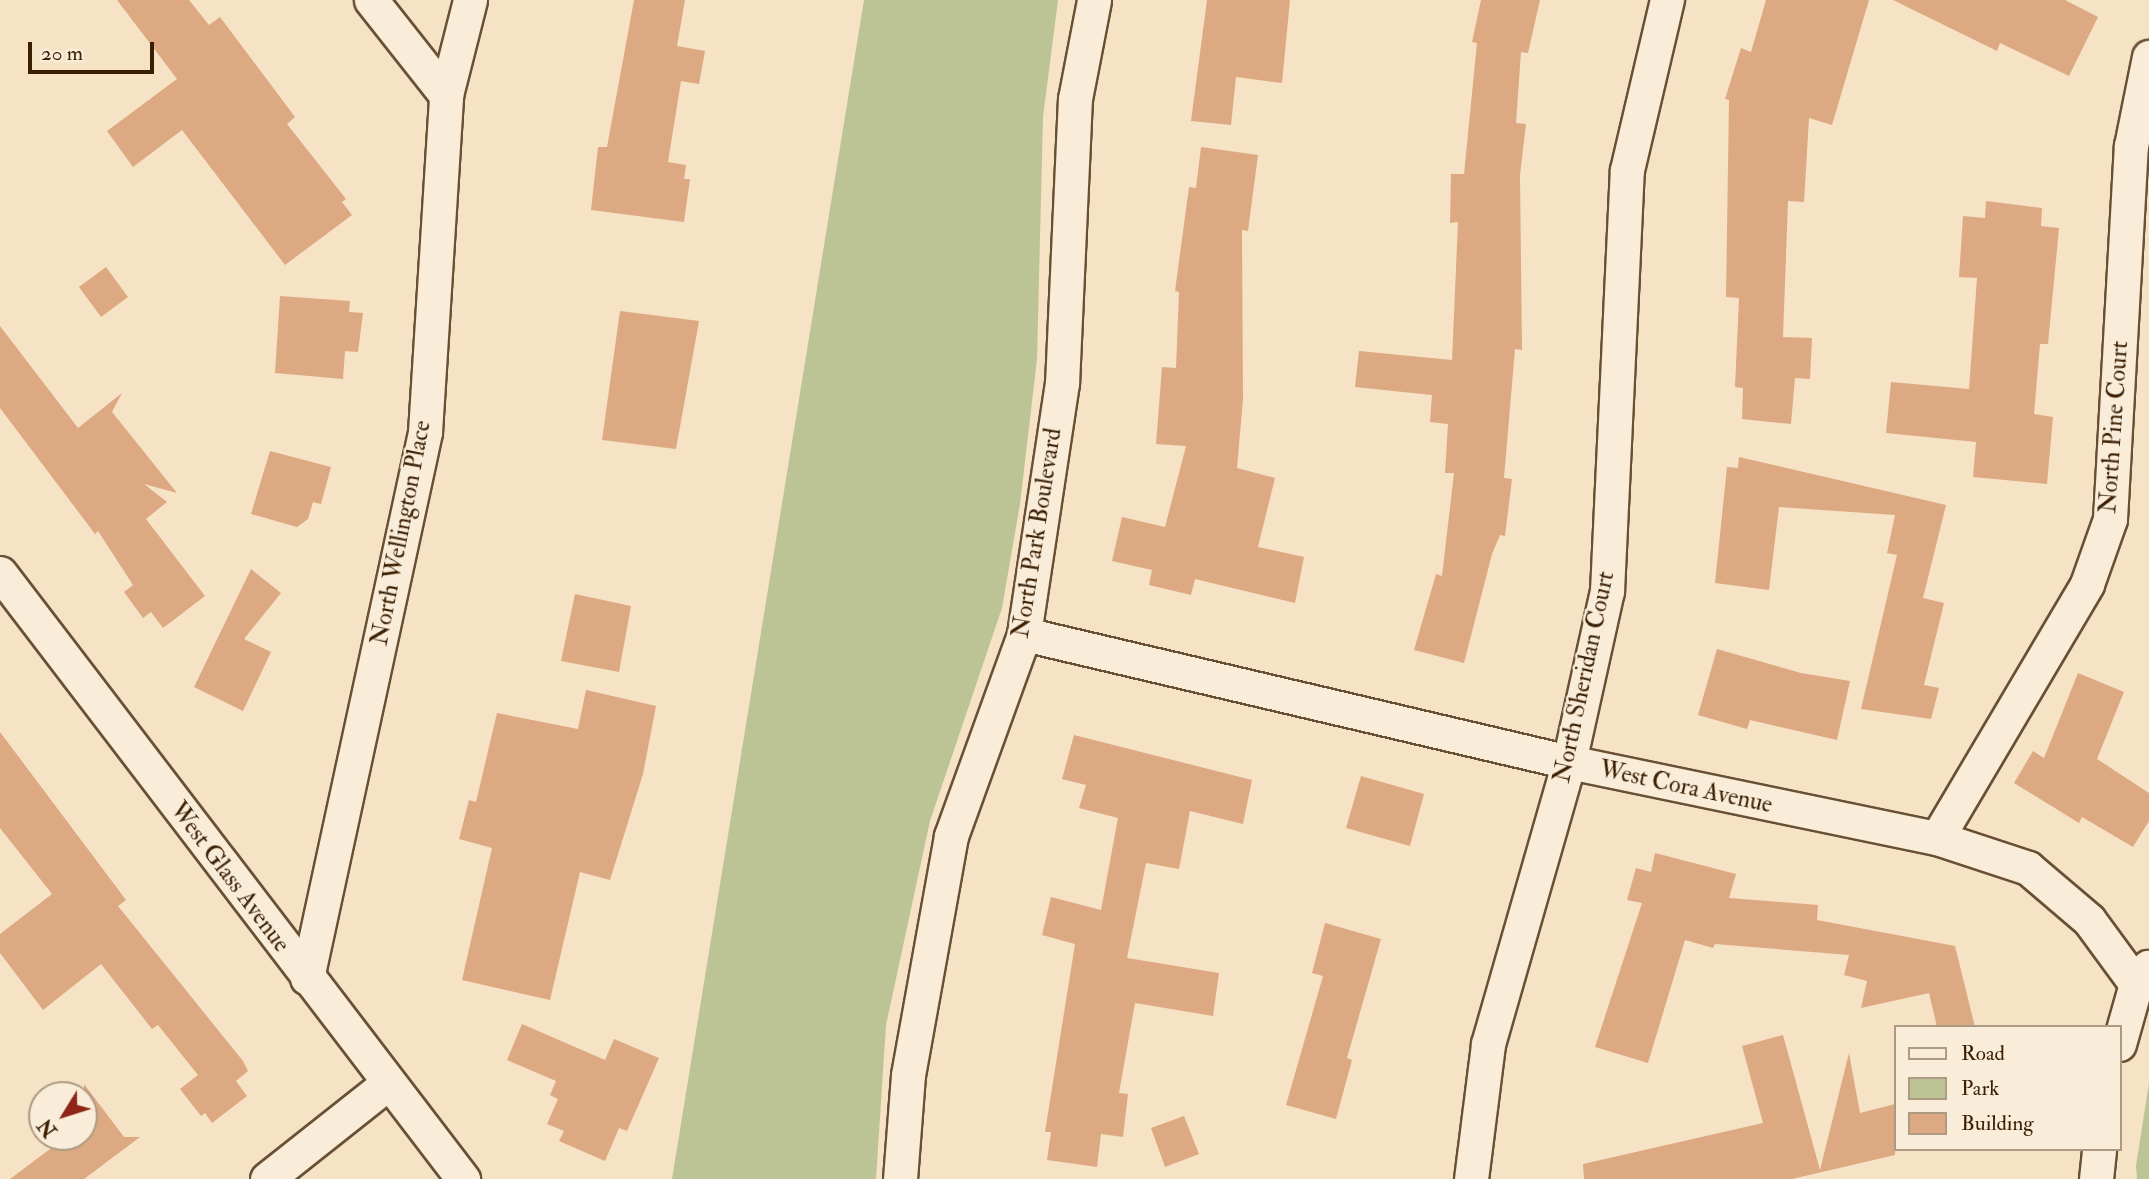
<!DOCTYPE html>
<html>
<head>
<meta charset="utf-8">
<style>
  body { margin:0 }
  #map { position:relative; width:2149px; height:1179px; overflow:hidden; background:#f6e2c5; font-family:"IM FELL Double Pica",serif }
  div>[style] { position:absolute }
  .green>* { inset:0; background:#bcc395 }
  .building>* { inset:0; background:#dda983 }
  .roads { filter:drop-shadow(2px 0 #695034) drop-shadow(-2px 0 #695034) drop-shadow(0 2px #695034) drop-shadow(0 -2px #695034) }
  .minor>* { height:33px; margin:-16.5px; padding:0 16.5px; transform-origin:16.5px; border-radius:16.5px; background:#f9ecd9 }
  span { translate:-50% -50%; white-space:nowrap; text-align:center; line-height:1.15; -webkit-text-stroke:5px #f9ecd9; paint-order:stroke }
  .street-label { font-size:24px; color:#3a1f03 }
  .legend { position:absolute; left:1894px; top:1025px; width:228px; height:126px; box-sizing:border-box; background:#f9ecd9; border:2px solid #ad9a83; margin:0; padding:9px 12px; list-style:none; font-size:21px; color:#3a1f03 }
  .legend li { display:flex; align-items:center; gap:14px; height:35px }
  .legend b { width:35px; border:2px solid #ad9a83 }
  .north { position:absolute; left:28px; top:1081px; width:70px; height:70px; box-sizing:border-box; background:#f9ecd9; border:2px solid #ad9a83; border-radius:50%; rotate:232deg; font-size:19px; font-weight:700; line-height:28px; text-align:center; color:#3a1f03 }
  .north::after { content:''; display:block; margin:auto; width:24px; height:32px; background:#8f2418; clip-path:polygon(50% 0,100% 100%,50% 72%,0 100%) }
  .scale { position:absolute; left:28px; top:42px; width:126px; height:32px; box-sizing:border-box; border:4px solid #3a1f03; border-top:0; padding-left:9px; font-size:21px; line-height:24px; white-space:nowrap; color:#3a1f03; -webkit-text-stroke:5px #f9ecd9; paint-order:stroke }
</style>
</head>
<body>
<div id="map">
  <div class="green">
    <div style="clip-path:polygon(864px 0,1058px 0,1043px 117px,1037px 359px,1020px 504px,1002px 608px,930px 821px,886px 1025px,876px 1179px,672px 1179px)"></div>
    <div style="clip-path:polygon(2149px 1083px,2149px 1179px,2137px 1179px,2136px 1166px)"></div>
  </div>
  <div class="building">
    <div style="clip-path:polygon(117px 0,189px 0,209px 25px,220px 17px,295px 117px,287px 124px,346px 199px,342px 202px,352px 215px,285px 265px,182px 130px,133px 167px,107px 131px,177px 79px)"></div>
    <div style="clip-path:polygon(634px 0,685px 0,677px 46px,705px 51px,699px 84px,681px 81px,668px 162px,686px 165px,684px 179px,690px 179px,684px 222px,591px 210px,598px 147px,607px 147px)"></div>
    <div style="clip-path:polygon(1207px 0,1290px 0,1282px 83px,1236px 77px,1231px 125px,1191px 121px)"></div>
    <div style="clip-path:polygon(1481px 0,1540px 0,1528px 53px,1521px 52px,1516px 123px,1526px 124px,1520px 175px,1522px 350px,1515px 349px,1504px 478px,1512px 479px,1505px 536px,1500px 535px,1492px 554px,1464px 663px,1414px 650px,1436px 574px,1442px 576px,1454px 473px,1445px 473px,1448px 424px,1430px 422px,1432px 395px,1355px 387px,1359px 351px,1452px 360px,1458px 222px,1450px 223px,1451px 174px,1464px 174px,1477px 43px,1472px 42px)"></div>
    <div style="clip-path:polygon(1766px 0,1869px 0,1832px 125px,1809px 118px,1804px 202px,1788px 201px,1783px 337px,1812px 338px,1810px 379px,1795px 378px,1791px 424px,1742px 419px,1743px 388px,1735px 387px,1739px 298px,1726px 297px,1729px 100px,1725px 99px,1741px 48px,1751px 52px)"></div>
    <div style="clip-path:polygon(1893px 0,2065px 0,2098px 17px,2069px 76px,2000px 43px,1997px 51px)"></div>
    <div style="clip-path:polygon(1201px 147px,1258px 155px,1248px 231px,1242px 230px,1243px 399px,1237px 468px,1275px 478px,1258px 547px,1304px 557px,1295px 603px,1195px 579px,1191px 595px,1149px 585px,1152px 570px,1112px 561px,1122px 517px,1165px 527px,1186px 446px,1156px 444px,1162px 367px,1176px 368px,1179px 292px,1175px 291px,1189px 187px,1196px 188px)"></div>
    <div style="clip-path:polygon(1986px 201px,2042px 208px,2041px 226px,2059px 228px,2048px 344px,2040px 344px,2034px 414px,2053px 417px,2047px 484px,1973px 477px,1976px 442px,1886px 433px,1891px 382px,1969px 389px,1977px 278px,1959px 277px,1963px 216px,1985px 218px)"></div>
    <div style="clip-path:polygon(106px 267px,128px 297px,101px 317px,79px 287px)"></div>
    <div style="clip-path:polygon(280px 296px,350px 301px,349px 312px,363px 313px,358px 352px,345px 351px,343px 379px,275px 373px)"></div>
    <div style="clip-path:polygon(620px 311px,699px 321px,676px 449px,602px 440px)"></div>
    <div style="clip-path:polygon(0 326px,78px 428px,122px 393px,112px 412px,177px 493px,144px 484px,167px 502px,146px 519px,205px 596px,163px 628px,151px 612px,143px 618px,124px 592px,133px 585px,98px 531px,95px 534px,0 408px)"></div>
    <div style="clip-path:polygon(270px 451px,331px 467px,321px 504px,313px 502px,308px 519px,297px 527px,251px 514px)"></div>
    <div style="clip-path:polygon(1739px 457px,1946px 505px,1923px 598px,1944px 603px,1924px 685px,1939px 688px,1931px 719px,1861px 709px,1897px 555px,1887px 553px,1895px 515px,1779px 507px,1769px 590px,1715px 583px,1727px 467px,1738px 468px)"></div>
    <div style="clip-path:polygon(251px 569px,281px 593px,244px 639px,271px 652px,243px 711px,194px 687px)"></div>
    <div style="clip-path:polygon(575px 594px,631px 606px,619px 672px,561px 661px)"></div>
    <div style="clip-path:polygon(1717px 649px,1801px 673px,1850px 681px,1837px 740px,1750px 720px,1747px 729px,1698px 715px)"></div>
    <div style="clip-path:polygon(2078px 673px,2124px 692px,2097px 759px,2149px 793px,2149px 821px,2133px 847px,2082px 817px,2079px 823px,2014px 783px,2033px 751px,2044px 758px)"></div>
    <div style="clip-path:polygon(586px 690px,656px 706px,643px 774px,610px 880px,580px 872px,550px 1000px,462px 980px,492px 848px,459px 839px,469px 800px,476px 802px,497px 713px,578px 729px)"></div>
    <div style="clip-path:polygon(0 732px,126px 900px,118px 906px,243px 1061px,248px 1071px,236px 1081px,247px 1096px,212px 1123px,205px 1113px,201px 1116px,180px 1089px,198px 1075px,158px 1025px,152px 1029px,101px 964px,43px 1010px,0 953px,0 934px,52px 894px,0 828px)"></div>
    <div style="clip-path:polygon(1074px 735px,1252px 780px,1243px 824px,1190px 811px,1179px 869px,1146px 863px,1127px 958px,1219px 973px,1213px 1016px,1135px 1003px,1119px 1093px,1128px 1094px,1123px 1137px,1101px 1134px,1097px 1167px,1047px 1160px,1051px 1132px,1045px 1132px,1075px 944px,1042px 935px,1051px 897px,1101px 910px,1118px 818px,1079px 808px,1086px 785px,1062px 779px)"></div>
    <div style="clip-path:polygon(1361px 776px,1424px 794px,1410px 846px,1346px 828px)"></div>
    <div style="clip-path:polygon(1655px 853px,1736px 874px,1729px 898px,1818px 905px,1817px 920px,1955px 946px,1975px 1027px,1937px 1027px,1929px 993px,1861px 1008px,1867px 981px,1844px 975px,1849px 955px,1715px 944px,1713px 948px,1685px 940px,1648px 1063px,1595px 1047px,1642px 903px,1627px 900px,1636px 868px,1651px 872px)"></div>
    <div style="clip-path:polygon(1325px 923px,1381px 939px,1347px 1058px,1352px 1060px,1336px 1119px,1286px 1105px,1323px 976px,1312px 973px)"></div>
    <div style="clip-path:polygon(522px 1024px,605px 1060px,614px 1039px,659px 1058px,627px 1131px,619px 1128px,605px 1161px,559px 1141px,564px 1131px,547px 1124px,558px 1099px,550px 1095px,556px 1081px,507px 1060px)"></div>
    <div style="clip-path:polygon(1783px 1035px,1820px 1170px,1849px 1053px,1860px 1113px,1895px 1104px,1895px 1155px,1792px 1179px,1584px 1179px,1583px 1164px,1763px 1123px,1742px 1046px)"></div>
    <div style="clip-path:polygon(84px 1084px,124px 1137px,140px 1137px,84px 1179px,10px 1179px,66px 1137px,84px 1137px)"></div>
    <div style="clip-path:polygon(1184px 1116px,1199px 1154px,1165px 1167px,1151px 1128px)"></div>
  </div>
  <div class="roads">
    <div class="minor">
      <div style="left:371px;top:0;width:121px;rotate:51.7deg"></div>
      <div style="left:0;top:573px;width:763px;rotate:52.62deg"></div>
      <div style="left:1024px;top:634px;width:560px;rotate:13.22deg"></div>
      <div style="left:1569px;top:762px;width:376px;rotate:11.7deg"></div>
      <div style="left:1937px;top:838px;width:96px;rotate:18.2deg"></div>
      <div style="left:2028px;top:868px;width:80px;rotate:40.4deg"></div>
      <div style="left:2089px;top:920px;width:79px;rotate:53.7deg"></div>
      <div style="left:1937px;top:838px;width:295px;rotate:-59.4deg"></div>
      <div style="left:2087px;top:584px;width:69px;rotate:-70.5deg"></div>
      <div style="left:2110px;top:519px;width:374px;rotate:-86.8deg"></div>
      <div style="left:2131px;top:146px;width:91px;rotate:-78.6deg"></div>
      <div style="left:307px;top:978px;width:559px;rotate:-77.8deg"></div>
      <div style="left:425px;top:432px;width:338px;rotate:-86.4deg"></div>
      <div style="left:446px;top:95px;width:98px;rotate:-75.8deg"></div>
      <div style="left:2119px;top:1044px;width:62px;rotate:-74.2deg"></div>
      <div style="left:2136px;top:984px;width:21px;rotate:-55deg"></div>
      <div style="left:267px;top:1179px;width:154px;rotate:-38.4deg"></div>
      <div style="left:900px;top:1179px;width:104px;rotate:-85.6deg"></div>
      <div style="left:908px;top:1075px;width:243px;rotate:-79.8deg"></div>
      <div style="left:951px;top:836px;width:215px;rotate:-70.1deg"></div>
      <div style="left:1024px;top:634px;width:253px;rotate:-81.4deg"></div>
      <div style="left:1062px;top:384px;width:285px;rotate:-87.4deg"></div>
      <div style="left:1075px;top:99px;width:101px;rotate:-79.1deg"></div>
      <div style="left:1471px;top:1179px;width:136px;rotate:-82.8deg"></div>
      <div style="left:1488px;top:1044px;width:293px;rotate:-74deg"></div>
      <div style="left:1569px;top:762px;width:175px;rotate:-77.5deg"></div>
      <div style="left:1607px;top:591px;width:421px;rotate:-87.3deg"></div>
      <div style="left:1627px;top:170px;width:175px;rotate:-76.8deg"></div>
      <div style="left:2096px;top:1179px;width:30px;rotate:-84deg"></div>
    </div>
  </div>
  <div class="street-label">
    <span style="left:2114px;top:427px;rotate:-86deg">North Pine Court</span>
    <span style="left:401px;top:533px;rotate:-79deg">North Wellington Place</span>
    <span style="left:1037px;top:533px;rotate:-81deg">North Park Boulevard</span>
    <span style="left:1584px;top:677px;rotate:-78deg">North Sheridan Court</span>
    <span style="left:1686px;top:787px;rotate:12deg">West Cora Avenue</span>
    <span style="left:230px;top:877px;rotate:53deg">West Glass Avenue</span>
  </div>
  <ul class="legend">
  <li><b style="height:9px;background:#f9ecd9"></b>Road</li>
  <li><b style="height:19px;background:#bcc395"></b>Park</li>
  <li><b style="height:19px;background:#dda983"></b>Building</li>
  </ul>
  <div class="north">N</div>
  <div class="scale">20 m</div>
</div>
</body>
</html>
